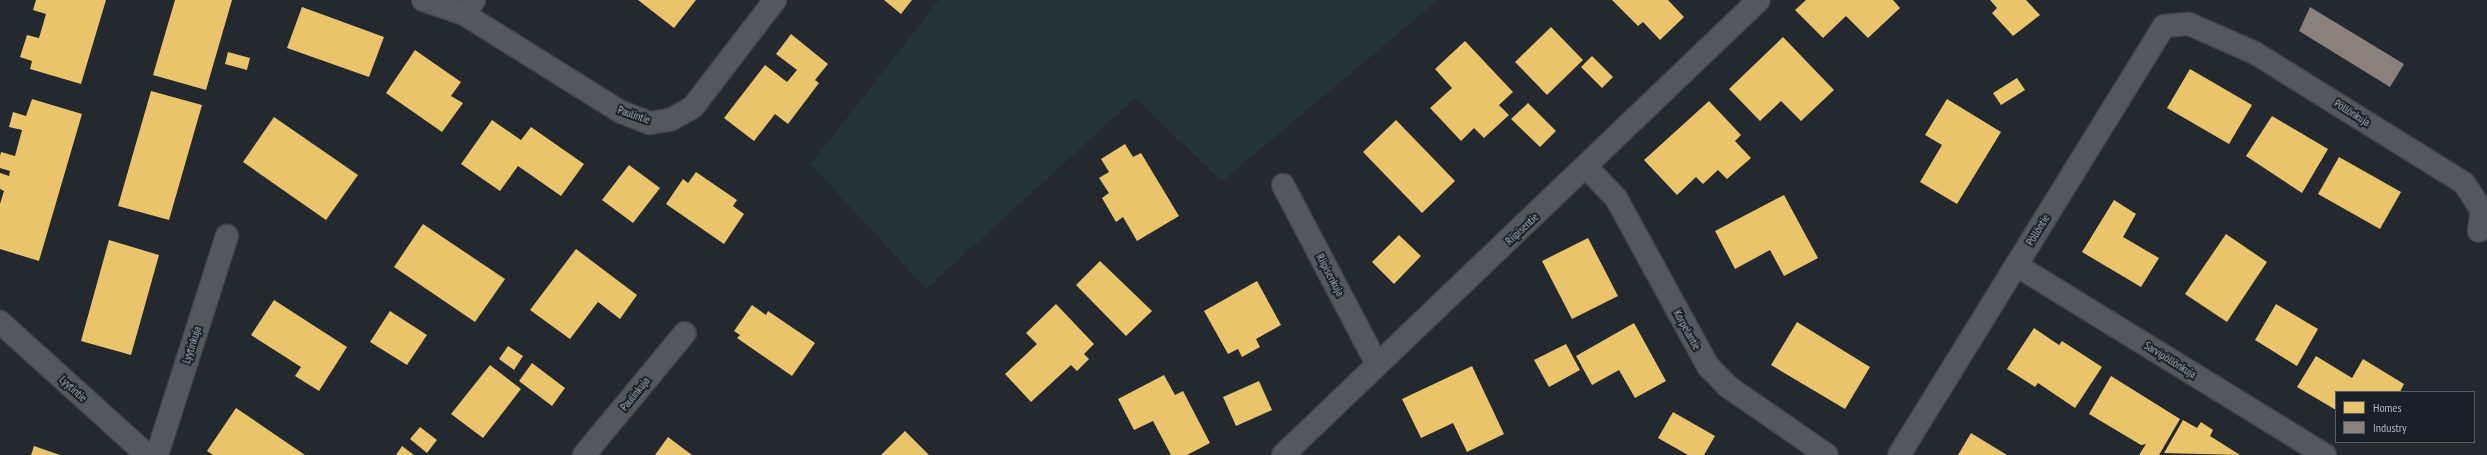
<!DOCTYPE html>
<html>
<head>
<meta charset="utf-8">
<style>
  body { margin:0 }
  #map { position:relative; width:2487px; height:455px; overflow:hidden; background:#24292f; font-family:"PT Sans Narrow",sans-serif }
  div>[style] { position:absolute }
  .green>* { inset:0; background:#253535 }
  .homes>* { inset:0; background:#e9c46a }
  .industry>* { inset:0; background:#8a817c }
  .roads { filter:drop-shadow(1px 0 #404348) drop-shadow(-1px 0 #404348) drop-shadow(0 1px #404348) drop-shadow(0 -1px #404348) }
  .minor>* { height:22px; margin:-11px; padding:0 11px; transform-origin:11px; border-radius:11px; background:#54575d }
  span { translate:-50% -50%; white-space:nowrap; text-align:center; line-height:1.15; -webkit-text-stroke:4px #192028; paint-order:stroke }
  .street-label { font-size:11px; color:#adb5c1 }
  .legend { position:absolute; left:2335px; top:391px; width:140px; height:52px; box-sizing:border-box; background:#192028; border:1px solid #545c65; margin:0; padding:5px 7px; list-style:none; font-size:12px; color:#adb5c1 }
  .legend li { display:flex; align-items:center; gap:8px; height:20px }
  .legend b { width:20px; border:1px solid #545c65 }
</style>
</head>
<body>
<div id="map">
  <div class="green">
    <div style="clip-path:polygon(939px 0,1438px 0,1222px 181px,1135px 98px,926px 289px,811px 164px)"></div>
  </div>
  <div class="homes">
    <div style="clip-path:polygon(36px 0,106px 0,81px 84px,30px 69px,32px 61px,20px 57px,27px 35px,39px 38px,46px 14px,33px 10px)"></div>
    <div style="clip-path:polygon(175px 0,232px 0,206px 90px,153px 75px)"></div>
    <div style="clip-path:polygon(638px 0,696px 0,674px 28px)"></div>
    <div style="clip-path:polygon(884px 0,912px 0,901px 14px)"></div>
    <div style="clip-path:polygon(1612px 0,1668px 0,1684px 17px,1660px 40px,1643px 22px,1638px 26px)"></div>
    <div style="clip-path:polygon(1806px 0,1893px 0,1900px 8px,1868px 38px,1846px 16px,1823px 38px,1795px 10px)"></div>
    <div style="clip-path:polygon(1990px 0,2026px 0,2040px 15px,2013px 36px,1992px 13px,1997px 8px)"></div>
    <div style="clip-path:polygon(302px 7px,384px 37px,369px 77px,287px 48px)"></div>
    <div style="clip-path:polygon(1551px 27px,1583px 60px,1547px 95px,1515px 62px)"></div>
    <div style="clip-path:polygon(791px 34px,828px 64px,815px 80px,819px 83px,788px 124px,775px 114px,754px 141px,724px 118px,765px 65px,787px 82px,797px 70px,776px 54px)"></div>
    <div style="clip-path:polygon(1783px 37px,1834px 90px,1801px 121px,1781px 101px,1760px 121px,1729px 89px)"></div>
    <div style="clip-path:polygon(1465px 41px,1513px 92px,1499px 105px,1509px 115px,1484px 138px,1474px 128px,1461px 141px,1430px 108px,1452px 88px,1435px 69px)"></div>
    <div style="clip-path:polygon(415px 50px,461px 82px,451px 96px,463px 103px,442px 132px,386px 93px)"></div>
    <div style="clip-path:polygon(228px 52px,250px 58px,247px 70px,225px 64px)"></div>
    <div style="clip-path:polygon(1592px 56px,1613px 77px,1602px 88px,1581px 67px)"></div>
    <div style="clip-path:polygon(2190px 69px,2252px 105px,2229px 144px,2167px 108px)"></div>
    <div style="clip-path:polygon(2017px 78px,2025px 90px,2001px 105px,1993px 93px)"></div>
    <div style="clip-path:polygon(151px 91px,202px 105px,169px 220px,118px 206px)"></div>
    <div style="clip-path:polygon(32px 99px,82px 114px,39px 261px,0 249px,0 204px,4px 191px,0 189px,0 173px,9px 176px,10px 171px,0 168px,0 156px,1px 152px,15px 156px,22px 130px,9px 127px,13px 112px,26px 116px)"></div>
    <div style="clip-path:polygon(1947px 99px,2001px 132px,1957px 204px,1920px 182px,1942px 145px,1925px 135px)"></div>
    <div style="clip-path:polygon(1709px 101px,1741px 135px,1735px 141px,1751px 158px,1727px 179px,1718px 170px,1703px 184px,1696px 177px,1677px 195px,1644px 160px)"></div>
    <div style="clip-path:polygon(1528px 103px,1556px 131px,1540px 147px,1511px 119px)"></div>
    <div style="clip-path:polygon(2272px 116px,2328px 149px,2302px 193px,2246px 156px)"></div>
    <div style="clip-path:polygon(274px 117px,358px 175px,326px 220px,243px 162px)"></div>
    <div style="clip-path:polygon(492px 120px,521px 140px,531px 127px,584px 164px,561px 196px,518px 166px,500px 191px,461px 164px)"></div>
    <div style="clip-path:polygon(1396px 120px,1455px 181px,1422px 213px,1363px 152px)"></div>
    <div style="clip-path:polygon(1125px 144px,1133px 157px,1141px 153px,1179px 216px,1137px 241px,1123px 217px,1116px 222px,1102px 198px,1109px 193px,1099px 178px,1109px 172px,1101px 159px)"></div>
    <div style="clip-path:polygon(2339px 157px,2401px 192px,2380px 229px,2318px 194px)"></div>
    <div style="clip-path:polygon(629px 165px,660px 188px,633px 223px,602px 200px)"></div>
    <div style="clip-path:polygon(696px 172px,737px 200px,733px 206px,744px 214px,724px 244px,666px 204px,683px 179px,688px 183px)"></div>
    <div style="clip-path:polygon(1784px 195px,1818px 258px,1784px 276px,1770px 250px,1735px 269px,1715px 231px)"></div>
    <div style="clip-path:polygon(2114px 200px,2136px 214px,2123px 237px,2159px 258px,2141px 287px,2082px 252px)"></div>
    <div style="clip-path:polygon(423px 224px,505px 279px,475px 322px,394px 267px)"></div>
    <div style="clip-path:polygon(2226px 234px,2267px 262px,2227px 322px,2185px 294px)"></div>
    <div style="clip-path:polygon(1399px 235px,1421px 256px,1394px 284px,1372px 262px)"></div>
    <div style="clip-path:polygon(1588px 238px,1618px 296px,1572px 319px,1542px 261px)"></div>
    <div style="clip-path:polygon(109px 240px,159px 255px,131px 355px,81px 341px)"></div>
    <div style="clip-path:polygon(576px 249px,637px 295px,620px 319px,598px 302px,570px 339px,530px 310px)"></div>
    <div style="clip-path:polygon(1100px 261px,1152px 311px,1126px 336px,1076px 285px)"></div>
    <div style="clip-path:polygon(1257px 281px,1281px 325px,1256px 339px,1260px 347px,1242px 357px,1238px 349px,1228px 354px,1204px 311px)"></div>
    <div style="clip-path:polygon(274px 300px,347px 347px,319px 391px,295px 376px,301px 367px,251px 335px)"></div>
    <div style="clip-path:polygon(1056px 304px,1094px 344px,1084px 354px,1089px 359px,1077px 371px,1071px 365px,1031px 402px,1005px 374px,1037px 344px,1026px 333px)"></div>
    <div style="clip-path:polygon(2276px 304px,2318px 329px,2297px 366px,2255px 340px)"></div>
    <div style="clip-path:polygon(752px 305px,766px 315px,768px 311px,815px 343px,792px 376px,737px 338px,740px 335px,734px 331px)"></div>
    <div style="clip-path:polygon(390px 311px,427px 335px,407px 365px,370px 342px)"></div>
    <div style="clip-path:polygon(1797px 322px,1870px 367px,1845px 409px,1771px 365px)"></div>
    <div style="clip-path:polygon(1634px 323px,1666px 381px,1635px 398px,1619px 370px,1592px 385px,1576px 356px)"></div>
    <div style="clip-path:polygon(2034px 328px,2059px 345px,2062px 341px,2102px 367px,2075px 408px,2038px 383px,2035px 387px,2007px 369px)"></div>
    <div style="clip-path:polygon(1566px 344px,1580px 370px,1549px 387px,1534px 360px)"></div>
    <div style="clip-path:polygon(508px 346px,523px 356px,514px 370px,499px 359px)"></div>
    <div style="clip-path:polygon(2316px 356px,2352px 378px,2363px 359px,2404px 384px,2400px 392px,2336px 392px,2336px 410px,2297px 387px)"></div>
    <div style="clip-path:polygon(532px 363px,565px 388px,552px 406px,519px 381px)"></div>
    <div style="clip-path:polygon(490px 365px,521px 389px,483px 438px,451px 414px)"></div>
    <div style="clip-path:polygon(1472px 366px,1504px 434px,1467px 452px,1453px 423px,1421px 438px,1402px 399px)"></div>
    <div style="clip-path:polygon(1164px 375px,1175px 395px,1183px 391px,1210px 443px,1187px 455px,1171px 455px,1153px 421px,1134px 430px,1118px 399px)"></div>
    <div style="clip-path:polygon(2111px 376px,2180px 419px,2159px 455px,2139px 455px,2146px 444px,2141px 445px,2089px 414px)"></div>
    <div style="clip-path:polygon(1259px 381px,1272px 410px,1236px 426px,1223px 397px)"></div>
    <div style="clip-path:polygon(236px 408px,305px 455px,213px 455px,207px 451px)"></div>
    <div style="clip-path:polygon(1673px 412px,1715px 436px,1704px 455px,1688px 455px,1658px 438px)"></div>
    <div style="clip-path:polygon(2183px 420px,2197px 428px,2201px 422px,2213px 430px,2210px 436px,2240px 455px,2164px 453px)"></div>
    <div style="clip-path:polygon(420px 427px,437px 440px,427px 453px,410px 439px)"></div>
    <div style="clip-path:polygon(905px 431px,929px 455px,881px 455px)"></div>
    <div style="clip-path:polygon(1971px 433px,2007px 455px,1958px 455px)"></div>
    <div style="clip-path:polygon(668px 437px,692px 455px,655px 455px)"></div>
    <div style="clip-path:polygon(34px 446px,60px 455px,31px 455px)"></div>
    <div style="clip-path:polygon(402px 446px,414px 455px,396px 455px)"></div>
  </div>
  <div class="industry">
    <div style="clip-path:polygon(2310px 7px,2404px 64px,2390px 87px,2299px 31px)"></div>
  </div>
  <div class="roads">
    <div class="minor">
      <div style="left:423px;top:0;width:43px;rotate:18.9deg"></div>
      <div style="left:464px;top:14px;width:17px;rotate:-54deg"></div>
      <div style="left:464px;top:14px;width:185px;rotate:32deg"></div>
      <div style="left:621px;top:112px;width:31px;rotate:21deg"></div>
      <div style="left:650px;top:123px;width:20px;rotate:-9deg"></div>
      <div style="left:670px;top:120px;width:26px;rotate:-29deg"></div>
      <div style="left:693px;top:107px;width:135px;rotate:-52.5deg"></div>
      <div style="left:1587px;top:168px;width:42px;rotate:46deg"></div>
      <div style="left:1616px;top:198px;width:192px;rotate:61.3deg"></div>
      <div style="left:1708px;top:366px;width:28px;rotate:46deg"></div>
      <div style="left:1727px;top:386px;width:121px;rotate:34.6deg"></div>
      <div style="left:1283px;top:185px;width:202px;rotate:62.3deg"></div>
      <div style="left:2016px;top:265px;width:363px;rotate:31.6deg"></div>
      <div style="left:0;top:322px;width:198px;rotate:42.1deg"></div>
      <div style="left:157px;top:455px;width:230px;rotate:-72.3deg"></div>
      <div style="left:584px;top:455px;width:158px;rotate:-50.4deg"></div>
      <div style="left:1283px;top:455px;width:658px;rotate:-43.71deg"></div>
      <div style="left:1899px;top:455px;width:504px;rotate:-58.3deg"></div>
      <div style="left:2164px;top:26px;width:25px;rotate:-5deg"></div>
      <div style="left:2189px;top:24px;width:72px;rotate:23.7deg"></div>
      <div style="left:2255px;top:53px;width:246px;rotate:31.9deg"></div>
      <div style="left:2464px;top:183px;width:33px;rotate:57deg"></div>
      <div style="left:2482px;top:211px;width:20px;rotate:99deg"></div>
    </div>
  </div>
  <div class="street-label">
    <span style="left:2352px;top:113px;rotate:32deg">Pöllönkuja</span>
    <span style="left:634px;top:115px;rotate:19deg">Paulintie</span>
    <span style="left:1522px;top:229px;rotate:-43deg">Riipisentie</span>
    <span style="left:2038px;top:230px;rotate:-58deg">Pöllöntie</span>
    <span style="left:1330px;top:275px;rotate:62deg">Riipisenkuja</span>
    <span style="left:1687px;top:330px;rotate:61deg">Korpelantie</span>
    <span style="left:192px;top:345px;rotate:-72deg">Lyytinkuja</span>
    <span style="left:2170px;top:360px;rotate:32deg">Sarvipöllönkuja</span>
    <span style="left:73px;top:389px;rotate:42deg">Lyytintie</span>
    <span style="left:635px;top:394px;rotate:-51deg">Paulinkuja</span>
  </div>
  <ul class="legend">
  <li><b style="height:11px;background:#e9c46a"></b>Homes</li>
  <li><b style="height:11px;background:#8a817c"></b>Industry</li>
  </ul>
</div>
</body>
</html>
